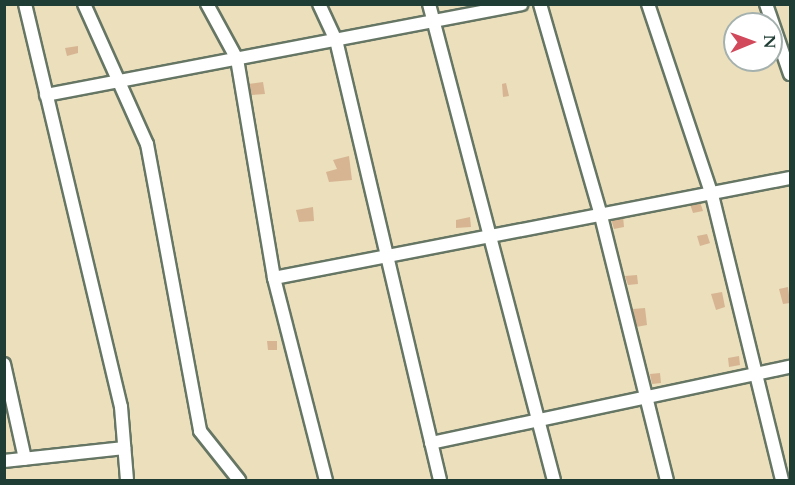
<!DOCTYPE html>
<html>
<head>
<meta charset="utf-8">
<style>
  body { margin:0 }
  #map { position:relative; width:795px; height:485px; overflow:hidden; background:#ebdfbc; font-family:Cardo,serif }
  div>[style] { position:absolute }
  .building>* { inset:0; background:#d7b592 }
  .roads { filter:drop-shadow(2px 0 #667664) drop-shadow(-2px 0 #667664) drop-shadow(0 2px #667664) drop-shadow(0 -2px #667664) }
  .minor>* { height:12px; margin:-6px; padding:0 6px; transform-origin:6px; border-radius:6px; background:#fff }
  span { translate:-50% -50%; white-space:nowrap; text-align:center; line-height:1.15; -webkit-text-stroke:4.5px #fff; paint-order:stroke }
  .frame { position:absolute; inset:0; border:6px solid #1f3d34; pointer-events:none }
  .north { position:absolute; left:723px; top:12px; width:60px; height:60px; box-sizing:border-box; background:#fff; border:2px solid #a5b1ae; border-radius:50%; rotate:89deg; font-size:16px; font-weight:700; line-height:24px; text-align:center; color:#1f3d34 }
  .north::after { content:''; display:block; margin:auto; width:21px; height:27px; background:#d1495b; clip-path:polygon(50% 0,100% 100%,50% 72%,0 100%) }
</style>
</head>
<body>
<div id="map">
  <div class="building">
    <div style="clip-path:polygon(78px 46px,78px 53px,67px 56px,65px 48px)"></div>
    <div style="clip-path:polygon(263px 82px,265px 94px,251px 95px,248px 84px)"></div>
    <div style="clip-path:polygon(506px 83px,509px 96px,503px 97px,502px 84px)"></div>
    <div style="clip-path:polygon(349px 156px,352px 180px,329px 182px,326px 172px,337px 169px,333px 160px)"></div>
    <div style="clip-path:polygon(700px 202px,703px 211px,693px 213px,690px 204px)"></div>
    <div style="clip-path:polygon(313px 207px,314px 221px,299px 222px,296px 210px)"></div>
    <div style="clip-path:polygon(623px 216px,624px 227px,614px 229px,611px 219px)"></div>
    <div style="clip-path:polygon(470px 217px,471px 227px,456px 228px,456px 220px)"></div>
    <div style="clip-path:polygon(707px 234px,710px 243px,700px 246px,697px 236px)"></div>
    <div style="clip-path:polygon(637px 275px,638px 284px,628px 285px,625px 276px)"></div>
    <div style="clip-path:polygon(788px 287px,790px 303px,783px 304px,779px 289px)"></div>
    <div style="clip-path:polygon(722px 292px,725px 307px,716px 310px,711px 294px)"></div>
    <div style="clip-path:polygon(645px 308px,647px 325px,636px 327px,633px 309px)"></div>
    <div style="clip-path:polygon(267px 341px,277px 341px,277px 350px,268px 350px)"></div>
    <div style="clip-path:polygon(739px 356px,740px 365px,729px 367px,728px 358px)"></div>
    <div style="clip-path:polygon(660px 373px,661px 383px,652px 384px,650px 374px)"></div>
  </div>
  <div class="roads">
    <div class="minor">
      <div style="left:25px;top:4px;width:414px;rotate:76.6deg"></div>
      <div style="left:121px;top:407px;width:73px;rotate:85.3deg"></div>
      <div style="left:84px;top:4px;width:154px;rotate:65.8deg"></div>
      <div style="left:147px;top:144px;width:292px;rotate:79.5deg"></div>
      <div style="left:200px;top:431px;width:63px;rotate:51.5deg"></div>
      <div style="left:207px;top:4px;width:63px;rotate:61.4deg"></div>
      <div style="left:237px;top:59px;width:222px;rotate:80.4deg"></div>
      <div style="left:274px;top:278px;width:209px;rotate:75.6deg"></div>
      <div style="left:319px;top:4px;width:40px;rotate:65deg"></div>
      <div style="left:336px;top:40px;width:452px;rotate:76.7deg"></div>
      <div style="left:429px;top:4px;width:492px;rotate:75.3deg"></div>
      <div style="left:540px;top:4px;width:221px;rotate:73.9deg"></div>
      <div style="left:601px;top:216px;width:272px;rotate:76deg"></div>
      <div style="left:648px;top:4px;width:201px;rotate:71.5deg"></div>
      <div style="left:712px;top:195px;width:293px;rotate:76.2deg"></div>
      <div style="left:766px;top:4px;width:74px;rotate:71.1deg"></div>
      <div style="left:46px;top:95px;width:484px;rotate:-10.8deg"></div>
      <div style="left:274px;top:278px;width:526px;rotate:-10.97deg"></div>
      <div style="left:4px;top:364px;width:97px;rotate:77.5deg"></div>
      <div style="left:431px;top:443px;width:367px;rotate:-12deg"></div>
      <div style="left:4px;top:461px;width:121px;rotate:-6.2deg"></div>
    </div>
  </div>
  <div class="frame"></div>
  <div class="north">N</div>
</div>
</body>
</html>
